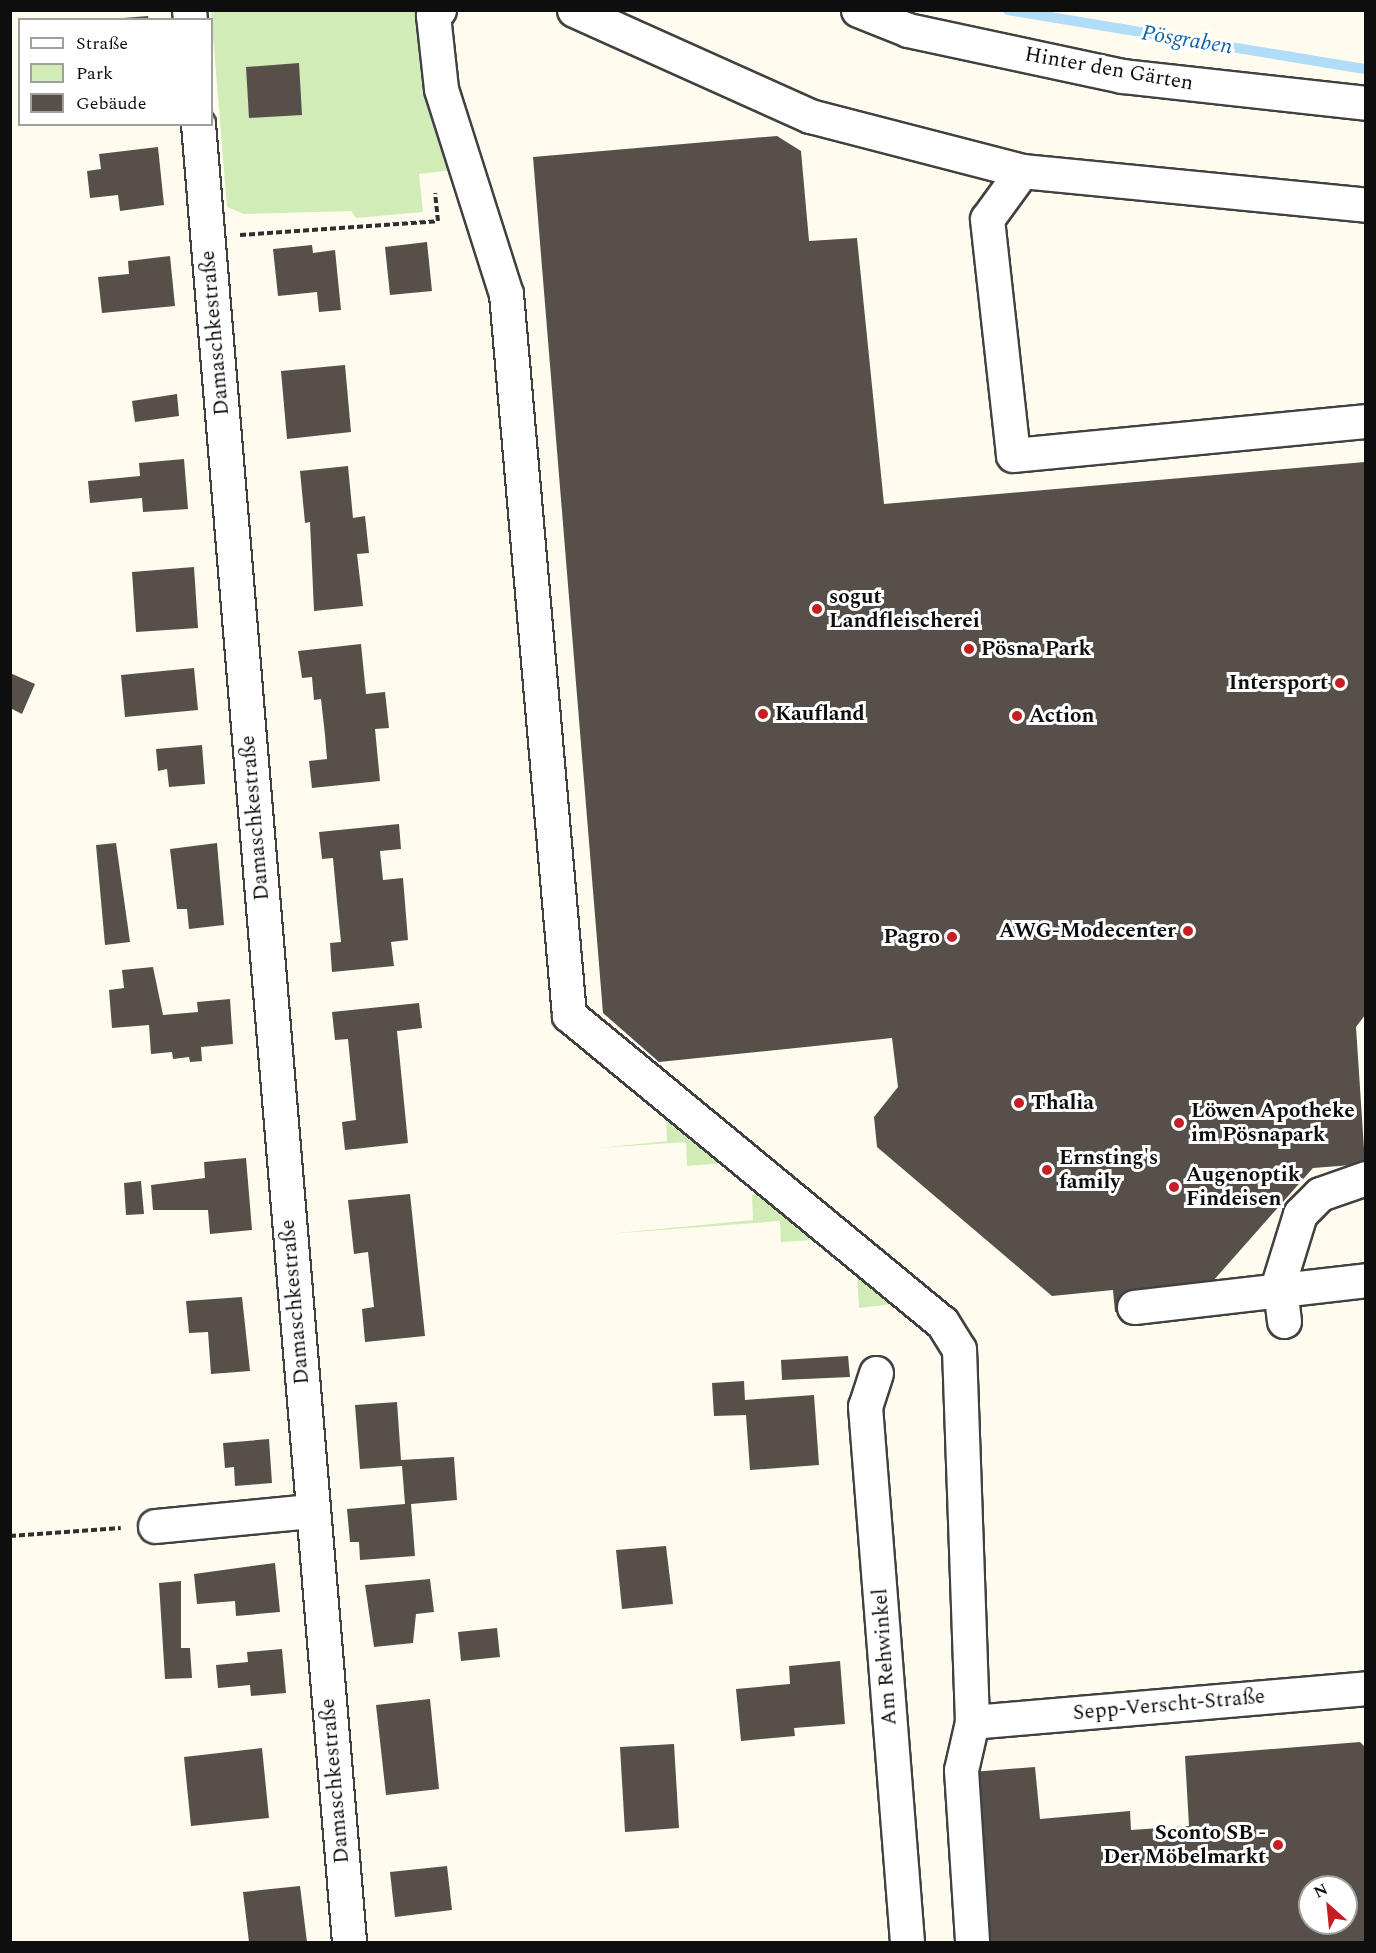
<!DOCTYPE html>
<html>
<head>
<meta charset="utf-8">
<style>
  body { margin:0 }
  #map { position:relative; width:1376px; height:1953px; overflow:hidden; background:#fffcef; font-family:Spectral,serif }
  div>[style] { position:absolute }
  .green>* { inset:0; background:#d1ecb6 }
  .stream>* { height:10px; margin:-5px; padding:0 5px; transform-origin:5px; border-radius:5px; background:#b1ddf9 }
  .building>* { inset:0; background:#574f4a }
  .path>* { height:4px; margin-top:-2px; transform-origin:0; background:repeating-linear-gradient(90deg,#303030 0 6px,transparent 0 9px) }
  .roads { filter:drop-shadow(2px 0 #414141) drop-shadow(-2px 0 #414141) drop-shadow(0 2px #414141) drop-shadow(0 -2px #414141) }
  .minor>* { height:33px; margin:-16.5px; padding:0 16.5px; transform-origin:16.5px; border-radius:16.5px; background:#fff }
  .dots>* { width:16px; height:16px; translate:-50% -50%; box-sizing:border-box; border:3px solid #fff; border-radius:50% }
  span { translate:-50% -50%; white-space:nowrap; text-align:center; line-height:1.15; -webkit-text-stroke:6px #fff; paint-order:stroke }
  .street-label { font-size:21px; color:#0e0e0e }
  .poi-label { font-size:21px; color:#0e0e0e; font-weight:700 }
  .left { translate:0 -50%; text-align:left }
  .right { translate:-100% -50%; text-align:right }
  .water-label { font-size:22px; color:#1163a6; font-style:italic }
  .frame { position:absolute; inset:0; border:12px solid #0e0e0e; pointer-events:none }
  .legend { position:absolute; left:18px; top:18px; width:195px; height:108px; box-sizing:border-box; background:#fff; border:2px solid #9f9f9f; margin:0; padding:8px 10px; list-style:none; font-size:18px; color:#0e0e0e }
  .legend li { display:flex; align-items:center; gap:12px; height:30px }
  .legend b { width:30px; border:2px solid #9f9f9f }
  .north { position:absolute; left:1298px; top:1875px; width:60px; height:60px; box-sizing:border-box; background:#fff; border:2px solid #9f9f9f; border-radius:50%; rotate:333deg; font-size:16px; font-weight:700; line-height:24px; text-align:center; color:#0e0e0e }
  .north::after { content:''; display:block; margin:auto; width:21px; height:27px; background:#c51f24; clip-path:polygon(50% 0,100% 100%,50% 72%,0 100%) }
</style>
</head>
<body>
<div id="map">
  <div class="green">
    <div style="clip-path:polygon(211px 11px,415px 11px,423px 71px,453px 170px,419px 174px,423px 212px,356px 218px,351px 211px,244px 214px,227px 207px)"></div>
    <div style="clip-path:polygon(666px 1116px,725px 1163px,687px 1166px,686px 1142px,599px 1148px,667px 1141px)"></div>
    <div style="clip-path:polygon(762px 1194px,813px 1240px,781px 1242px,780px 1221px,608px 1234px,753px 1220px,752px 1195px)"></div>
    <div style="clip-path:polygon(857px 1272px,893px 1304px,859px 1308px)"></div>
  </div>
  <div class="stream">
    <div style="left:1008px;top:10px;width:363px;rotate:9.4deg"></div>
  </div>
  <div class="building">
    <div style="clip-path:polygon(148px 16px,149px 20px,123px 20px,123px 18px)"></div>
    <div style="clip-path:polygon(299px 63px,302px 115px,249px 118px,246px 67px)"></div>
    <div style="clip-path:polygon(777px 136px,801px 151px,809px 241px,857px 238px,884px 504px,1365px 462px,1365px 1015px,1356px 1027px,1365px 1164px,1313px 1168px,1213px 1281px,1152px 1287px,1154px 1309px,1115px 1312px,1113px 1290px,1052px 1296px,877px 1147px,874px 1117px,898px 1087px,892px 1038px,659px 1062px,603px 1013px,533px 157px)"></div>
    <div style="clip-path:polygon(158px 147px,164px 205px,120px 211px,118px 195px,90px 198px,87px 171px,101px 169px,99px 154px)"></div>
    <div style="clip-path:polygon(427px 242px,432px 291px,390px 295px,385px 247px)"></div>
    <div style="clip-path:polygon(312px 245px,313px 253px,335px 250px,341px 310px,319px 312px,317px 292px,278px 296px,273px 249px)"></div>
    <div style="clip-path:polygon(170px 256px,175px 306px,102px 313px,98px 277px,129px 274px,128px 261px)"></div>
    <div style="clip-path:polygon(345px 365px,351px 432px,287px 439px,281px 371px)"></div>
    <div style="clip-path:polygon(177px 394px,179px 416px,135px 422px,132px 401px)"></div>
    <div style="clip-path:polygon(184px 459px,188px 509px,143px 512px,142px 498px,90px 503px,88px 481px,140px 476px,139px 463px)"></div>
    <div style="clip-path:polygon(348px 466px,353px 518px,365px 516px,369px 553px,357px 554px,363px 606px,314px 611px,310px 522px,305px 523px,300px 471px)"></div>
    <div style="clip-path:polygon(194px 567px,198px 628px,136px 632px,132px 572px)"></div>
    <div style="clip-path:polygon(361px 644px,366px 694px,385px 692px,389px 728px,375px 729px,380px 781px,312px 788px,309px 761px,327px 759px,325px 735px,321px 699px,314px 700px,312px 677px,302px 678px,298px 651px)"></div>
    <div style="clip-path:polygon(194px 668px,198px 710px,125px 717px,121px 675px)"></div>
    <div style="clip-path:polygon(10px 673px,35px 684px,22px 714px,10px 708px)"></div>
    <div style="clip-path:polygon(202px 745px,205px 784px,169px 787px,167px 769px,158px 771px,156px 749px)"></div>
    <div style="clip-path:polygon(399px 824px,401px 849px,380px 851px,383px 880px,403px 878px,408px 940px,391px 942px,394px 966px,332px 972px,330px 943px,341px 942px,337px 902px,333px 858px,322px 859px,319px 832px)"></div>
    <div style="clip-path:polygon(116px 843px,130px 942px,105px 945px,96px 845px)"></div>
    <div style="clip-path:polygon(217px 843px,224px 925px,189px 929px,187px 909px,177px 909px,170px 849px)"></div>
    <div style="clip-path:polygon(153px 967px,163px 1015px,198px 1012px,197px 1002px,230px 999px,233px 1044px,201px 1047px,202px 1061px,190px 1062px,189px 1057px,173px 1059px,172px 1052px,151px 1054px,149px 1025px,112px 1028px,109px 990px,124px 988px,122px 970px)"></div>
    <div style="clip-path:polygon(419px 1003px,422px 1028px,397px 1031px,408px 1143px,345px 1150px,342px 1122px,356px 1120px,348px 1039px,335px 1040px,332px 1012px)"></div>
    <div style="clip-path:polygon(246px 1158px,252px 1230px,210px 1234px,208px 1210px,153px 1210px,151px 1185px,205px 1178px,204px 1162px)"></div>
    <div style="clip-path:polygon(141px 1181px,144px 1214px,126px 1215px,124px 1183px)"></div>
    <div style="clip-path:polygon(410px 1194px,425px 1336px,365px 1342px,362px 1309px,374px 1307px,368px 1252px,354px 1254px,348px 1200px)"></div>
    <div style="clip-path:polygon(242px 1297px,250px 1371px,211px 1374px,208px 1332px,189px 1333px,186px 1301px)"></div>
    <div style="clip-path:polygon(848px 1356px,850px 1377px,782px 1380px,781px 1360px)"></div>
    <div style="clip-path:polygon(744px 1381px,745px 1400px,814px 1395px,819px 1465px,750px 1470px,746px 1415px,714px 1416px,712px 1383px)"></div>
    <div style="clip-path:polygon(397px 1402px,401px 1460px,454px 1457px,457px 1500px,411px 1504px,415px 1556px,360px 1560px,359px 1542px,350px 1542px,347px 1509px,405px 1504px,402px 1466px,360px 1469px,355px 1405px)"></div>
    <div style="clip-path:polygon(269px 1439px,272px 1483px,235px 1486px,234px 1467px,225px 1468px,223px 1443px)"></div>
    <div style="clip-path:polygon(666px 1546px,673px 1604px,622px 1609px,616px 1550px)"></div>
    <div style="clip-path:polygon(275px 1563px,280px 1612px,236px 1616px,235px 1601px,197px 1604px,194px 1574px)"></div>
    <div style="clip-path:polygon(430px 1579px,434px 1612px,416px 1614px,413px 1643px,374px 1647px,365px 1585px)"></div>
    <div style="clip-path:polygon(181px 1581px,181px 1648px,190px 1648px,192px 1678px,165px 1679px,159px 1583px)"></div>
    <div style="clip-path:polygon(497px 1628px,500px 1657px,461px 1661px,458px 1632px)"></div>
    <div style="clip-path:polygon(282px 1649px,286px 1693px,251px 1696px,250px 1685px,218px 1688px,216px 1665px,248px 1662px,247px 1652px)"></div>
    <div style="clip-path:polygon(840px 1661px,845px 1724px,794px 1728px,795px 1736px,741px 1741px,736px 1689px,790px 1684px,789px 1666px)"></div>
    <div style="clip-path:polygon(430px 1699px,439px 1789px,386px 1795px,376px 1705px)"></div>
    <div style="clip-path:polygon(evenodd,1360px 1742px,1365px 1747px,1365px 1942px,986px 1942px,972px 1772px,1035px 1767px,1040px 1819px,1130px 1811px,1131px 1830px,1189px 1826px,1185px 1756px,1360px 1742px,1310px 1887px,1346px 1887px,1346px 1923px,1310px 1923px,1310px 1887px)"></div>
    <div style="clip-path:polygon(674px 1744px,679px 1828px,625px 1832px,620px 1747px)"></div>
    <div style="clip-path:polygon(262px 1748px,269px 1818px,191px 1826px,184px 1757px)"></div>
    <div style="clip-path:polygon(447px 1866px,452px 1910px,395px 1917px,390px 1872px)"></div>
    <div style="clip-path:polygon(300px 1886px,307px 1942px,249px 1942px,243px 1892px)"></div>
  </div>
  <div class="path">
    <div style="left:240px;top:235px;width:198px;rotate:-4deg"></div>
    <div style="left:438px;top:221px;width:28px;rotate:-96deg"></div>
    <div style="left:10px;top:1536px;width:111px;rotate:-4.1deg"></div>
  </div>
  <div class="roads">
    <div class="minor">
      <div style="left:189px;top:10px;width:10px;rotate:84deg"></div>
      <div style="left:439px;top:10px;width:8px;rotate:140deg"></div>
      <div style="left:433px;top:15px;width:74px;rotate:83.8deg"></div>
      <div style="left:441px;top:89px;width:215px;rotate:72.4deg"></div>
      <div style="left:506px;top:294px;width:724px;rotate:85.01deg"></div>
      <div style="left:569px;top:1015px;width:483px;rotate:39.5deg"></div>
      <div style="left:942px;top:1322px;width:32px;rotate:58deg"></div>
      <div style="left:959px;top:1349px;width:373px;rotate:88deg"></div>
      <div style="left:972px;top:1722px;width:49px;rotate:102.9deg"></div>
      <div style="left:961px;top:1770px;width:172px;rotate:86.3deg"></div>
      <div style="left:574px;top:10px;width:259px;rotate:24.2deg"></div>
      <div style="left:810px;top:116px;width:219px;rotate:14.5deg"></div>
      <div style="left:1022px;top:171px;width:346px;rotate:5.6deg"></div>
      <div style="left:858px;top:10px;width:54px;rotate:21.8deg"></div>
      <div style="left:908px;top:30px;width:219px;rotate:12.1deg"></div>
      <div style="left:1122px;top:76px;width:245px;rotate:6.3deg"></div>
      <div style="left:198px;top:124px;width:1824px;rotate:85.25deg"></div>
      <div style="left:1022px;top:171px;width:59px;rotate:126.1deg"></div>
      <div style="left:987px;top:219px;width:237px;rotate:83.7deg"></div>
      <div style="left:1013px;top:455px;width:355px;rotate:-5.5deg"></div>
      <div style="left:1134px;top:1307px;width:234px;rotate:-6.6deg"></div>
      <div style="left:1284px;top:1321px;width:39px;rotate:-97deg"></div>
      <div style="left:1279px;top:1282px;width:71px;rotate:-72.8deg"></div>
      <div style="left:1300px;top:1214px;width:28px;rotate:-45deg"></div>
      <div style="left:1320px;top:1194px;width:49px;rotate:-19.2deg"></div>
      <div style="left:876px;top:1373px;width:35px;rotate:108deg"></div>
      <div style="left:865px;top:1406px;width:538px;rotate:85.52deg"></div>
      <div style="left:155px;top:1526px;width:158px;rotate:-5.5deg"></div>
      <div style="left:972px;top:1722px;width:395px;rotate:-4.9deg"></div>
    </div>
  </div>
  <div class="dots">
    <div style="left:817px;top:609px;background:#c51f24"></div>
    <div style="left:969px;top:649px;background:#c51f24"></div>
    <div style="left:1340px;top:683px;background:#c51f24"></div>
    <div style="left:763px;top:714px;background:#c51f24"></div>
    <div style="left:1017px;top:716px;background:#c51f24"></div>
    <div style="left:1188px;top:931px;background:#c51f24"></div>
    <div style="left:952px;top:937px;background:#c51f24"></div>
    <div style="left:1019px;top:1103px;background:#c51f24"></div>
    <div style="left:1179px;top:1123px;background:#c51f24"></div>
    <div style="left:1047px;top:1170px;background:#c51f24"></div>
    <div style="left:1174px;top:1187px;background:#c51f24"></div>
    <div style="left:1278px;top:1845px;background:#c51f24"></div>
  </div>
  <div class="street-label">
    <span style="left:1109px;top:69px;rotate:10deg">Hinter den Gärten</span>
    <span style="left:215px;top:333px;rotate:-95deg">Damaschkestraße</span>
    <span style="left:255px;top:818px;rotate:-95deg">Damaschkestraße</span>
    <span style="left:295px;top:1302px;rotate:-95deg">Damaschkestraße</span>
    <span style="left:885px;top:1657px;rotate:-94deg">Am Rehwinkel</span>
    <span style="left:1169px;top:1705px;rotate:-5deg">Sepp-Verscht-Straße</span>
    <span style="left:335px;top:1781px;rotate:-95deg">Damaschkestraße</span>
  </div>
  <div class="poi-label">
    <span class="left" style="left:829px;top:609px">sogut<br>Landfleischerei</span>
    <span class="left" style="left:981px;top:649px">Pösna Park</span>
    <span class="right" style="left:1328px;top:683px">Intersport</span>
    <span class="left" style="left:775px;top:714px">Kaufland</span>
    <span class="left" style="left:1029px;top:716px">Action</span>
    <span class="right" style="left:1176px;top:931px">AWG-Modecenter</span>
    <span class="right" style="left:940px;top:937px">Pagro</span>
    <span class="left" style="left:1031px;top:1103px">Thalia</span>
    <span class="left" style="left:1191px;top:1123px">Löwen Apotheke<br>im Pösnapark</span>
    <span class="left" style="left:1059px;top:1170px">Ernsting's<br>family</span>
    <span class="left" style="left:1186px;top:1187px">Augenoptik<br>Findeisen</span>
    <span class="right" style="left:1266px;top:1845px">Sconto SB -<br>Der Möbelmarkt</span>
  </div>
  <div class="water-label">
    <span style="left:1187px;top:40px;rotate:9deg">Pösgraben</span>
  </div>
  <div class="frame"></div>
  <ul class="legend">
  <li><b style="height:8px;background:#fff"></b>Straße</li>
  <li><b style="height:16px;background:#d1ecb6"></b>Park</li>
  <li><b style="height:16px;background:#574f4a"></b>Gebäude</li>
  </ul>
  <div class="north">N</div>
</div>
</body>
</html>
